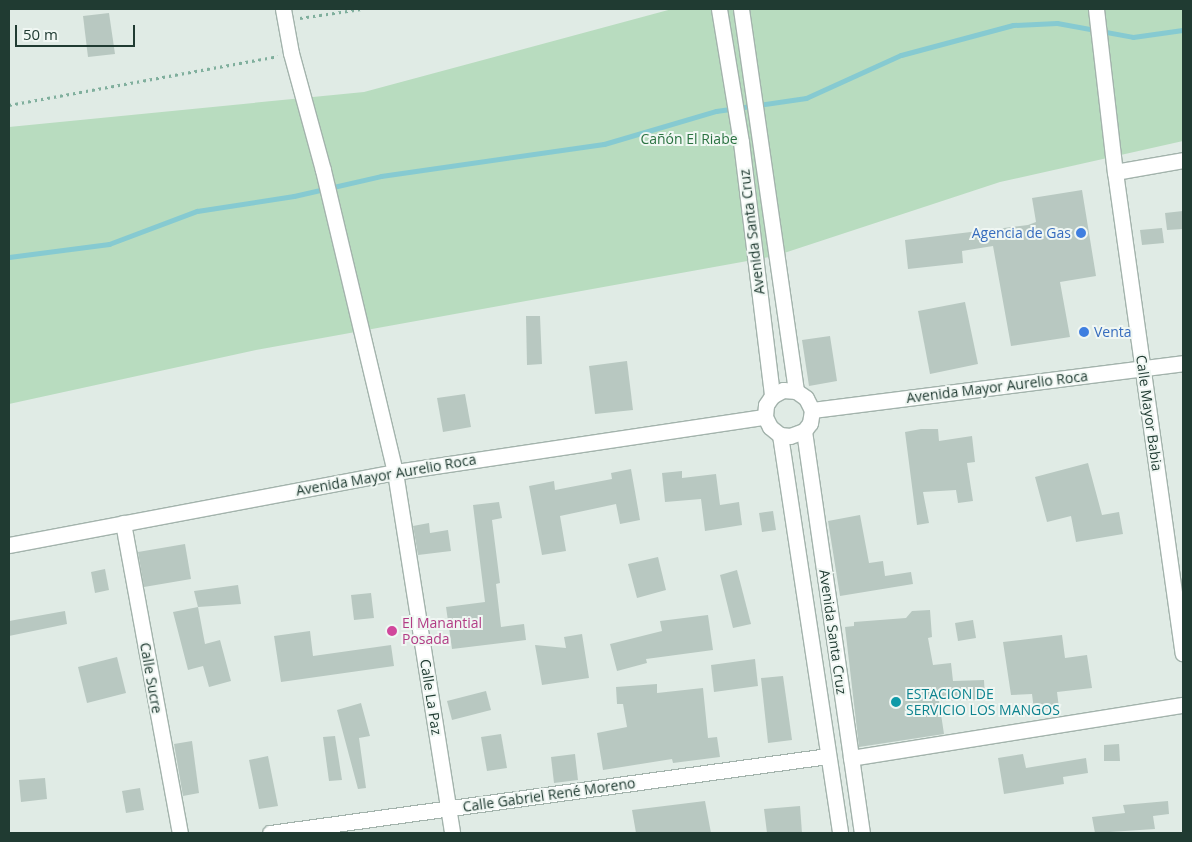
<!DOCTYPE html>
<html>
<head>
<meta charset="utf-8">
<style>
  body { margin:0 }
  #map { position:relative; width:1192px; height:842px; overflow:hidden; background:#e0ebe5; font-family:"Open Sans",sans-serif }
  div>[style] { position:absolute }
  .green>* { inset:0; background:#b8dcbf }
  .stream>* { height:5px; margin:-2.5px; padding:0 2.5px; transform-origin:2.5px; border-radius:2.5px; background:#86cad1 }
  .building>* { inset:0; background:#b8c8c1 }
  .path>* { height:3px; margin-top:-1.5px; transform-origin:0; background:repeating-linear-gradient(90deg,#80af9d 0 2.5px,transparent 0 6.5px) }
  .roads { filter:drop-shadow(1px 0 #a3b3ac) drop-shadow(-1px 0 #a3b3ac) drop-shadow(0 1px #a3b3ac) drop-shadow(0 -1px #a3b3ac) }
  .street>* { height:15px; margin:-7.5px; padding:0 7.5px; transform-origin:7.5px; border-radius:7.5px; background:#fff }
  .secondary>* { height:15px; margin:-7.5px; padding:0 7.5px; transform-origin:7.5px; border-radius:7.5px; background:#fff }
  .dots>* { width:14px; height:14px; translate:-50% -50%; box-sizing:border-box; border:2px solid #f0f7f3; border-radius:50% }
  span { translate:-50% -50%; white-space:nowrap; text-align:center; line-height:1.15; -webkit-text-stroke:4px #f0f7f3; paint-order:stroke }
  .park-label { font-size:14px; color:#2a7241 }
  .street-label { font-size:14px; color:#203b32 }
  .shop-label { font-size:14px; color:#366cbe }
  .right { translate:-100% -50%; text-align:right }
  .left { translate:0 -50%; text-align:left }
  .hotel-label { font-size:14px; color:#b23c85 }
  .culture-label { font-size:14px; color:#0d838f }
  .frame { position:absolute; inset:0; border:10px solid #203b32; pointer-events:none }
  .scale { position:absolute; left:15px; top:25px; width:120px; height:22px; box-sizing:border-box; border:2px solid #203b32; border-top:0; padding-left:6px; font-size:15px; line-height:18px; white-space:nowrap; color:#203b32; -webkit-text-stroke:4px #f0f7f3; paint-order:stroke }
</style>
</head>
<body>
<div id="map">
  <div class="green">
    <div style="clip-path:polygon(672px 9px,1183px 9px,1183px 141px,1000px 182px,775px 256px,256px 350px,9px 404px,9px 127px,364px 92px)"></div>
  </div>
  <div class="stream">
    <div style="left:9px;top:257px;width:101px;rotate:-7.4deg"></div>
    <div style="left:109px;top:244px;width:94px;rotate:-20.6deg"></div>
    <div style="left:197px;top:211px;width:98px;rotate:-8.8deg"></div>
    <div style="left:294px;top:196px;width:89px;rotate:-12.9deg"></div>
    <div style="left:381px;top:176px;width:225px;rotate:-8.2deg"></div>
    <div style="left:604px;top:144px;width:117px;rotate:-16.4deg"></div>
    <div style="left:716px;top:111px;width:91px;rotate:-8.2deg"></div>
    <div style="left:806px;top:98px;width:104px;rotate:-24.4deg"></div>
    <div style="left:901px;top:55px;width:116px;rotate:-15deg"></div>
    <div style="left:1013px;top:25px;width:44px;rotate:-2.6deg"></div>
    <div style="left:1057px;top:23px;width:77px;rotate:10.4deg"></div>
    <div style="left:1133px;top:37px;width:50px;rotate:-8deg"></div>
  </div>
  <div class="building">
    <div style="clip-path:polygon(109px 13px,115px 54px,88px 57px,83px 16px)"></div>
    <div style="clip-path:polygon(1082px 190px,1096px 276px,1060px 282px,1070px 337px,1011px 346px,993px 246px,962px 251px,963px 263px,908px 269px,905px 240px,1028px 225px,1036px 222px,1032px 198px)"></div>
    <div style="clip-path:polygon(1183px 211px,1183px 229px,1167px 230px,1165px 213px)"></div>
    <div style="clip-path:polygon(1162px 228px,1164px 243px,1142px 245px,1140px 230px)"></div>
    <div style="clip-path:polygon(965px 302px,978px 364px,930px 374px,918px 311px)"></div>
    <div style="clip-path:polygon(526px 316px,540px 316px,542px 364px,527px 365px)"></div>
    <div style="clip-path:polygon(830px 336px,837px 381px,809px 386px,802px 340px)"></div>
    <div style="clip-path:polygon(627px 361px,633px 410px,595px 414px,589px 366px)"></div>
    <div style="clip-path:polygon(465px 394px,471px 427px,443px 432px,437px 398px)"></div>
    <div style="clip-path:polygon(921px 429px,938px 429px,939px 441px,972px 436px,975px 462px,967px 463px,973px 501px,958px 503px,956px 490px,923px 492px,929px 523px,917px 525px,905px 432px)"></div>
    <div style="clip-path:polygon(1088px 463px,1102px 515px,1119px 512px,1123px 534px,1076px 542px,1071px 516px,1047px 522px,1035px 477px)"></div>
    <div style="clip-path:polygon(631px 469px,640px 520px,620px 524px,616px 504px,560px 516px,566px 551px,542px 555px,529px 486px,554px 481px,555px 490px,612px 479px,611px 473px)"></div>
    <div style="clip-path:polygon(682px 471px,682px 478px,716px 474px,720px 505px,739px 502px,742px 525px,705px 531px,701px 499px,665px 502px,662px 473px)"></div>
    <div style="clip-path:polygon(499px 502px,502px 518px,492px 520px,500px 583px,496px 584px,501px 627px,524px 624px,526px 640px,452px 649px,446px 607px,485px 602px,473px 505px)"></div>
    <div style="clip-path:polygon(773px 511px,776px 530px,762px 532px,759px 513px)"></div>
    <div style="clip-path:polygon(860px 515px,869px 563px,883px 561px,885px 576px,911px 572px,913px 584px,840px 596px,828px 521px)"></div>
    <div style="clip-path:polygon(429px 523px,430px 533px,448px 530px,451px 551px,418px 555px,413px 526px)"></div>
    <div style="clip-path:polygon(185px 544px,191px 579px,144px 587px,138px 552px)"></div>
    <div style="clip-path:polygon(658px 557px,666px 590px,637px 598px,628px 564px)"></div>
    <div style="clip-path:polygon(105px 569px,109px 590px,95px 593px,91px 572px)"></div>
    <div style="clip-path:polygon(737px 570px,751px 624px,733px 628px,720px 575px)"></div>
    <div style="clip-path:polygon(238px 585px,241px 604px,198px 607px,194px 591px)"></div>
    <div style="clip-path:polygon(371px 593px,374px 618px,354px 620px,351px 595px)"></div>
    <div style="clip-path:polygon(198px 607px,205px 644px,220px 640px,231px 681px,209px 687px,203px 666px,188px 670px,173px 612px)"></div>
    <div style="clip-path:polygon(930px 610px,932px 637px,928px 638px,933px 665px,951px 663px,953px 681px,984px 680px,985px 699px,939px 701px,944px 734px,859px 747px,845px 627px,854px 626px,854px 622px,906px 618px,912px 611px)"></div>
    <div style="clip-path:polygon(65px 611px,67px 624px,9px 636px,9px 621px)"></div>
    <div style="clip-path:polygon(708px 615px,713px 650px,646px 659px,647px 663px,617px 671px,610px 644px,662px 631px,660px 621px)"></div>
    <div style="clip-path:polygon(973px 620px,976px 638px,958px 641px,955px 623px)"></div>
    <div style="clip-path:polygon(310px 631px,313px 656px,391px 645px,394px 666px,281px 682px,274px 636px)"></div>
    <div style="clip-path:polygon(582px 634px,589px 678px,542px 685px,535px 645px,566px 648px,564px 637px)"></div>
    <div style="clip-path:polygon(1062px 635px,1065px 658px,1087px 655px,1092px 688px,1057px 692px,1059px 708px,1034px 710px,1032px 694px,1011px 695px,1003px 642px)"></div>
    <div style="clip-path:polygon(117px 657px,126px 693px,87px 703px,78px 667px)"></div>
    <div style="clip-path:polygon(755px 659px,758px 686px,714px 692px,711px 665px)"></div>
    <div style="clip-path:polygon(783px 676px,792px 740px,768px 743px,761px 678px)"></div>
    <div style="clip-path:polygon(657px 684px,657px 693px,703px 688px,708px 738px,717px 737px,720px 757px,673px 763px,672px 759px,603px 770px,597px 733px,627px 727px,623px 704px,617px 704px,616px 687px)"></div>
    <div style="clip-path:polygon(486px 691px,491px 710px,452px 720px,447px 701px)"></div>
    <div style="clip-path:polygon(361px 703px,370px 736px,359px 738px,366px 788px,358px 789px,337px 710px)"></div>
    <div style="clip-path:polygon(501px 734px,507px 768px,487px 771px,481px 737px)"></div>
    <div style="clip-path:polygon(335px 736px,342px 780px,329px 781px,323px 737px)"></div>
    <div style="clip-path:polygon(192px 741px,199px 793px,183px 796px,174px 744px)"></div>
    <div style="clip-path:polygon(1119px 744px,1120px 761px,1104px 761px,1104px 745px)"></div>
    <div style="clip-path:polygon(575px 754px,578px 780px,554px 783px,551px 757px)"></div>
    <div style="clip-path:polygon(1023px 754px,1026px 768px,1086px 758px,1088px 773px,1063px 777px,1064px 784px,1004px 794px,998px 758px)"></div>
    <div style="clip-path:polygon(268px 756px,278px 806px,259px 809px,249px 760px)"></div>
    <div style="clip-path:polygon(45px 778px,47px 799px,21px 802px,19px 780px)"></div>
    <div style="clip-path:polygon(140px 788px,144px 810px,126px 813px,122px 791px)"></div>
    <div style="clip-path:polygon(705px 801px,711px 833px,636px 833px,632px 810px)"></div>
    <div style="clip-path:polygon(1168px 801px,1169px 814px,1153px 816px,1155px 829px,1095px 833px,1092px 817px,1125px 813px,1123px 805px)"></div>
    <div style="clip-path:polygon(800px 806px,802px 833px,767px 833px,764px 809px)"></div>
  </div>
  <div class="path">
    <div style="left:300px;top:18px;width:62px;rotate:-8.4deg"></div>
    <div style="left:9px;top:105px;width:273px;rotate:-10.3deg"></div>
  </div>
  <div class="roads">
    <div class="street">
      <div style="left:283px;top:9px;width:45px;rotate:79.7deg"></div>
      <div style="left:291px;top:53px;width:121px;rotate:74.7deg"></div>
      <div style="left:323px;top:170px;width:310px;rotate:76.6deg"></div>
      <div style="left:395px;top:472px;width:365px;rotate:81deg"></div>
      <div style="left:1096px;top:9px;width:164px;rotate:83.4deg"></div>
      <div style="left:1115px;top:172px;width:486px;rotate:82deg"></div>
      <div style="left:1115px;top:172px;width:69px;rotate:-10deg"></div>
      <div style="left:123px;top:523px;width:315px;rotate:79.6deg"></div>
      <div style="left:9px;top:545px;width:393px;rotate:-10.7deg"></div>
      <div style="left:395px;top:472px;width:374px;rotate:-8.5deg"></div>
      <div style="left:851px;top:758px;width:336px;rotate:-9.1deg"></div>
    </div>
    <div class="secondary">
      <div style="left:719px;top:9px;width:135px;rotate:80.6deg"></div>
      <div style="left:741px;top:142px;width:256px;rotate:83deg"></div>
      <div style="left:772px;top:396px;width:11px;rotate:124deg"></div>
      <div style="left:766px;top:405px;width:12px;rotate:95deg"></div>
      <div style="left:765px;top:417px;width:11px;rotate:63deg"></div>
      <div style="left:770px;top:427px;width:13px;rotate:39deg"></div>
      <div style="left:780px;top:435px;width:10px;rotate:6deg"></div>
      <div style="left:790px;top:436px;width:15px;rotate:-20deg"></div>
      <div style="left:804px;top:431px;width:10px;rotate:-53deg"></div>
      <div style="left:810px;top:423px;width:13px;rotate:-81deg"></div>
      <div style="left:812px;top:410px;width:13px;rotate:-117deg"></div>
      <div style="left:806px;top:398px;width:12px;rotate:-145deg"></div>
      <div style="left:796px;top:391px;width:13px;rotate:-176deg"></div>
      <div style="left:783px;top:390px;width:13px;rotate:151deg"></div>
      <div style="left:741px;top:9px;width:386px;rotate:81.8deg"></div>
      <div style="left:812px;top:410px;width:374px;rotate:-7.2deg"></div>
      <div style="left:804px;top:431px;width:406px;rotate:81.8deg"></div>
      <div style="left:780px;top:435px;width:402px;rotate:81.4deg"></div>
      <div style="left:270px;top:833px;width:563px;rotate:-7.86deg"></div>
    </div>
  </div>
  <div class="dots">
    <div style="left:1081px;top:233px;background:#3f7fe0"></div>
    <div style="left:1084px;top:332px;background:#3f7fe0"></div>
    <div style="left:392px;top:631px;background:#d1479c"></div>
    <div style="left:896px;top:702px;background:#0f9aa8"></div>
  </div>
  <div class="park-label">
    <span style="left:689px;top:139px">Cañón El Riabe</span>
  </div>
  <div class="street-label">
    <span style="left:752px;top:232px;rotate:-97deg">Avenida Santa Cruz</span>
    <span style="left:997px;top:387px;rotate:-7deg">Avenida Mayor Aurelio Roca</span>
    <span style="left:1149px;top:413px;rotate:82deg">Calle Mayor Babia</span>
    <span style="left:386px;top:475px;rotate:-10deg">Avenida Mayor Aurelio Roca</span>
    <span style="left:833px;top:632px;rotate:82deg">Avenida Santa Cruz</span>
    <span style="left:151px;top:678px;rotate:80deg">Calle Sucre</span>
    <span style="left:431px;top:697px;rotate:81deg">Calle La Paz</span>
    <span style="left:549px;top:795px;rotate:-8deg">Calle Gabriel René Moreno</span>
  </div>
  <div class="shop-label">
    <span class="right" style="left:1071px;top:233px">Agencia de Gas</span>
    <span class="left" style="left:1094px;top:332px">Venta</span>
  </div>
  <div class="hotel-label">
    <span class="left" style="left:402px;top:631px">El Manantial<br>Posada</span>
  </div>
  <div class="culture-label">
    <span class="left" style="left:906px;top:702px">ESTACION DE<br>SERVICIO LOS MANGOS</span>
  </div>
  <div class="frame"></div>
  <div class="scale">50 m</div>
</div>
</body>
</html>
